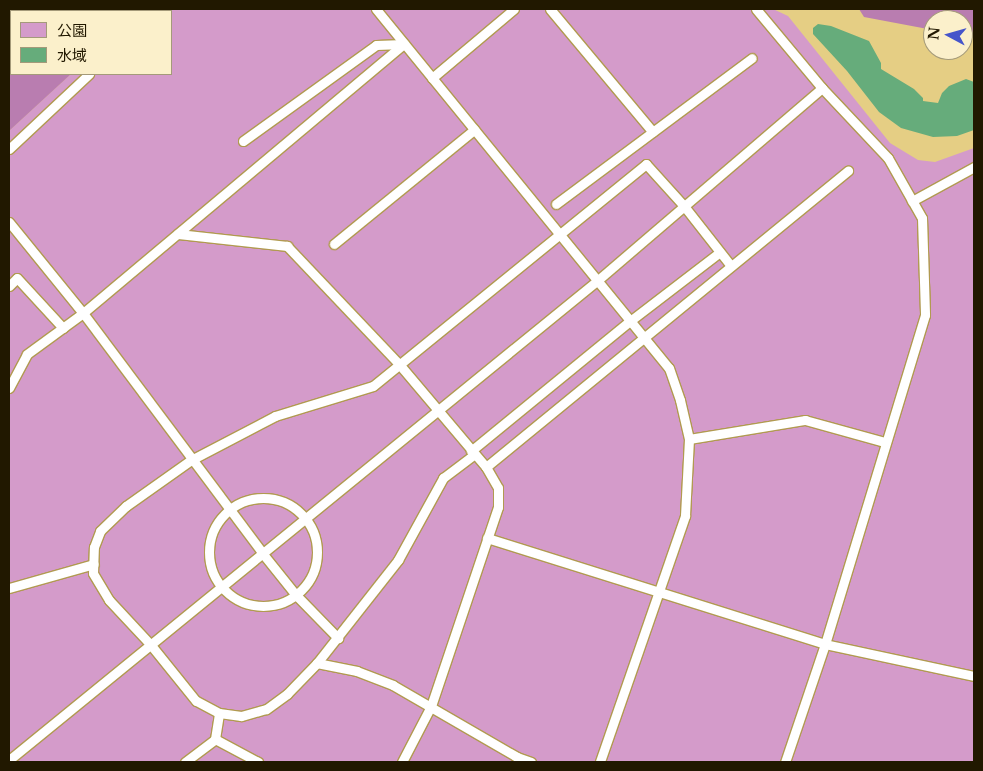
<!DOCTYPE html>
<html>
<head>
<meta charset="utf-8">
<style>
  body { margin:0 }
  #map { position:relative; width:983px; height:771px; overflow:hidden; background:#e5ce84; font-family:"Libre Baskerville","Noto Sans JP",serif }
  div>[style] { position:absolute }
  .green>* { inset:0; background:#d49bca }
  .forest>* { inset:0; background:#b97db0 }
  .water>* { inset:0; background:#66ac7b }
  .roads { filter:drop-shadow(1px 0 #b19a51) drop-shadow(-1px 0 #b19a51) drop-shadow(0 1px #b19a51) drop-shadow(0 -1px #b19a51) }
  .lane>* { height:9px; margin:-4.5px; padding:0 4.5px; transform-origin:4.5px; border-radius:4.5px; background:#fff }
  .lane>.ring { margin:-4.5px; padding:0; box-sizing:content-box; background:none; border:9px solid #fff; border-radius:50% }
  span { translate:-50% -50%; white-space:nowrap; text-align:center; line-height:1.15; -webkit-text-stroke:5px #fbf0cb; paint-order:stroke }
  .frame { position:absolute; inset:0; border:10px solid #211800; pointer-events:none }
  .legend { position:absolute; left:10px; top:10px; width:162px; height:65px; box-sizing:border-box; background:#fbf0cb; border:1px solid #a49a7a; margin:0; padding:6px 9px; list-style:none; font-size:15px; color:#211800 }
  .legend li { display:flex; align-items:center; gap:10px; height:25px }
  .legend b { width:25px; border:1px solid #a49a7a }
  .north { position:absolute; left:923px; top:10px; width:50px; height:50px; box-sizing:border-box; background:#fbf0cb; border:1px solid #a49a7a; border-radius:50%; rotate:276deg; font-size:14px; font-weight:700; line-height:20px; text-align:center; color:#211800 }
  .north::after { content:''; display:block; margin:auto; width:18px; height:22px; background:#4655ca; clip-path:polygon(50% 0,100% 100%,50% 72%,0 100%) }
</style>
</head>
<body>
<div id="map">
  <div class="green">
    <div style="clip-path:polygon(151px 9px,773px 9px,788px 16px,890px 143px,918px 160px,935px 162px,974px 148px,974px 762px,9px 762px,9px 131px,71px 74px,171px 74px,171px 11px,149px 11px)"></div>
  </div>
  <div class="forest">
    <div style="clip-path:polygon(9px 9px,151px 9px,149px 11px,11px 11px,11px 74px,71px 74px,9px 131px)"></div>
    <div style="clip-path:polygon(859px 9px,974px 9px,974px 35px,963px 35px,963px 20px,933px 20px,933px 30px,864px 17px)"></div>
  </div>
  <div class="water">
    <div style="clip-path:polygon(818px 24px,831px 26px,869px 41px,881px 63px,881px 69px,914px 89px,923px 98px,923px 101px,938px 103px,942px 93px,949px 86px,966px 79px,974px 82px,974px 130px,957px 136px,933px 137px,901px 128px,879px 112px,847px 71px,813px 34px,813px 28px)"></div>
  </div>
  <div class="roads">
    <div class="lane">
      <div style="left:376px;top:9px;width:463px;rotate:50.8deg"></div>
      <div style="left:669px;top:368px;width:34px;rotate:71deg"></div>
      <div style="left:680px;top:400px;width:40px;rotate:77deg"></div>
      <div style="left:689px;top:439px;width:77px;rotate:93deg"></div>
      <div style="left:685px;top:516px;width:260px;rotate:109.1deg"></div>
      <div style="left:550px;top:9px;width:160px;rotate:50.1deg"></div>
      <div style="left:756px;top:9px;width:103px;rotate:50.1deg"></div>
      <div style="left:822px;top:88px;width:96px;rotate:46.7deg"></div>
      <div style="left:888px;top:158px;width:69px;rotate:60.5deg"></div>
      <div style="left:922px;top:218px;width:97px;rotate:88.2deg"></div>
      <div style="left:925px;top:315px;width:344px;rotate:106.9deg"></div>
      <div style="left:825px;top:644px;width:125px;rotate:108.7deg"></div>
      <div style="left:156px;top:11px;width:4px;rotate:-34deg"></div>
      <div style="left:432px;top:78px;width:107px;rotate:-40.1deg"></div>
      <div style="left:243px;top:141px;width:164px;rotate:-35.8deg"></div>
      <div style="left:376px;top:45px;width:28px;rotate:-2deg"></div>
      <div style="left:9px;top:149px;width:110px;rotate:-43.2deg"></div>
      <div style="left:912px;top:201px;width:71px;rotate:-28.7deg"></div>
      <div style="left:556px;top:204px;width:244px;rotate:-36.7deg"></div>
      <div style="left:9px;top:222px;width:117px;rotate:50.9deg"></div>
      <div style="left:83px;top:313px;width:301px;rotate:53.2deg"></div>
      <div style="left:263px;top:554px;width:51px;rotate:51.3deg"></div>
      <div style="left:295px;top:594px;width:62px;rotate:45.7deg"></div>
      <div style="left:178px;top:234px;width:110px;rotate:6.3deg"></div>
      <div style="left:287px;top:246px;width:163px;rotate:46.5deg"></div>
      <div style="left:399px;top:364px;width:135px;rotate:49.8deg"></div>
      <div style="left:486px;top:467px;width:24px;rotate:60deg"></div>
      <div style="left:498px;top:488px;width:19px;rotate:90deg"></div>
      <div style="left:498px;top:507px;width:210px;rotate:108.6deg"></div>
      <div style="left:431px;top:706px;width:63px;rotate:117.4deg"></div>
      <div style="left:334px;top:244px;width:181px;rotate:-39.2deg"></div>
      <div style="left:9px;top:286px;width:11px;rotate:-45deg"></div>
      <div style="left:17px;top:278px;width:68px;rotate:47.4deg"></div>
      <div style="left:9px;top:388px;width:38px;rotate:-62deg"></div>
      <div style="left:27px;top:354px;width:69px;rotate:-36.2deg"></div>
      <div style="left:83px;top:313px;width:419px;rotate:-40deg"></div>
      <div style="left:689px;top:439px;width:118px;rotate:-9.3deg"></div>
      <div style="left:805px;top:420px;width:83px;rotate:15.4deg"></div>
      <div style="left:471px;top:451px;width:205px;rotate:-39.3deg"></div>
      <div style="left:630px;top:321px;width:113px;rotate:-37.5deg"></div>
      <div style="left:486px;top:467px;width:468px;rotate:-39.3deg"></div>
      <div class="ring" style="left:209px;top:498px;width:99px;height:99px"></div>
      <div style="left:487px;top:538px;width:354px;rotate:17.4deg"></div>
      <div style="left:825px;top:644px;width:152px;rotate:12.1deg"></div>
      <div style="left:9px;top:588px;width:88px;rotate:-15.8deg"></div>
      <div style="left:317px;top:663px;width:131px;rotate:-51.8deg"></div>
      <div style="left:398px;top:560px;width:94px;rotate:-61.2deg"></div>
      <div style="left:443px;top:478px;width:39px;rotate:-37deg"></div>
      <div style="left:215px;top:739px;width:49px;rotate:28.1deg"></div>
      <div style="left:9px;top:760px;width:760px;rotate:-39.18deg"></div>
      <div style="left:598px;top:280px;width:295px;rotate:-40.6deg"></div>
      <div style="left:185px;top:762px;width:38px;rotate:-37deg"></div>
      <div style="left:215px;top:739px;width:26px;rotate:-81deg"></div>
      <div style="left:531px;top:762px;width:15px;rotate:-160deg"></div>
      <div style="left:517px;top:757px;width:143px;rotate:-149.9deg"></div>
      <div style="left:393px;top:685px;width:39px;rotate:-159deg"></div>
      <div style="left:357px;top:671px;width:41px;rotate:-168.7deg"></div>
      <div style="left:317px;top:663px;width:43px;rotate:134.1deg"></div>
      <div style="left:287px;top:694px;width:26px;rotate:144deg"></div>
      <div style="left:266px;top:709px;width:26px;rotate:164deg"></div>
      <div style="left:241px;top:716px;width:22px;rotate:-172deg"></div>
      <div style="left:219px;top:713px;width:26px;rotate:-152deg"></div>
      <div style="left:196px;top:701px;width:73px;rotate:-128.9deg"></div>
      <div style="left:150px;top:644px;width:60px;rotate:-133deg"></div>
      <div style="left:109px;top:600px;width:31px;rotate:-121deg"></div>
      <div style="left:93px;top:573px;width:26px;rotate:-88deg"></div>
      <div style="left:94px;top:547px;width:17px;rotate:-69deg"></div>
      <div style="left:100px;top:531px;width:36px;rotate:-44deg"></div>
      <div style="left:126px;top:506px;width:80px;rotate:-35.3deg"></div>
      <div style="left:191px;top:460px;width:95px;rotate:-27.6deg"></div>
      <div style="left:275px;top:416px;width:102px;rotate:-17deg"></div>
      <div style="left:373px;top:386px;width:352px;rotate:-39.1deg"></div>
      <div style="left:646px;top:164px;width:57px;rotate:47.9deg"></div>
      <div style="left:684px;top:206px;width:76px;rotate:51.9deg"></div>
    </div>
  </div>
  <div class="frame"></div>
  <ul class="legend">
  <li><b style="height:14px;background:#d49bca"></b>公園</li>
  <li><b style="height:14px;background:#66ac7b"></b>水域</li>
  </ul>
  <div class="north">N</div>
</div>
</body>
</html>
